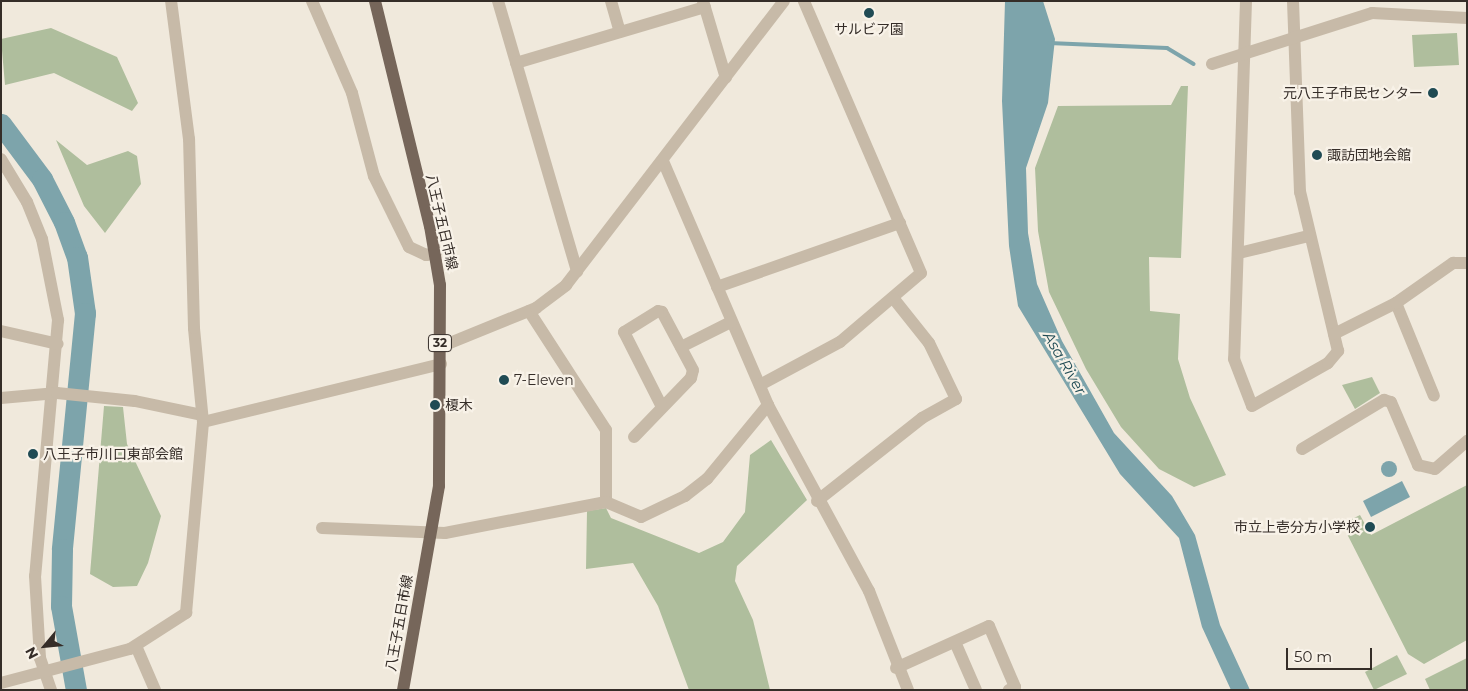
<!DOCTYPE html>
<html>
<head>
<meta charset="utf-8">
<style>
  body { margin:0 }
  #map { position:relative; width:1468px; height:691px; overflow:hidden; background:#f0e9dc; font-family:Montserrat,"Noto Sans JP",sans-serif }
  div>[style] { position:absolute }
  .green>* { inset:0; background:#afbe9d }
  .water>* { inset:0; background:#7da4ab }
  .round { border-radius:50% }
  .stream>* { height:4px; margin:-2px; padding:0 2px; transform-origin:2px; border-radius:2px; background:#7da4ab }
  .river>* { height:21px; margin:-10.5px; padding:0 10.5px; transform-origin:10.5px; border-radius:10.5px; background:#7da4ab }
  .minor>* { height:12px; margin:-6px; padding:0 6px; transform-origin:6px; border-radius:6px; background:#c7baa8 }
  .major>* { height:12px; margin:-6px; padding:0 6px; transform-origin:6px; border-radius:6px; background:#76665a }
  .dots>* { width:14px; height:14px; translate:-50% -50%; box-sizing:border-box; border:2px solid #f8f2e8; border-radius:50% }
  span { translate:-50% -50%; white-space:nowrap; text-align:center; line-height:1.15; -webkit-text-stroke:4.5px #f8f2e8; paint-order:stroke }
  .shield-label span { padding:1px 4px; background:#f8f2e8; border:1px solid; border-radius:4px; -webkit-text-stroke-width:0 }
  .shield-label { font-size:12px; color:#352d28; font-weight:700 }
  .poi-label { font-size:14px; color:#352d28 }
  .right { translate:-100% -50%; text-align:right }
  .left { translate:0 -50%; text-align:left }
  .street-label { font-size:14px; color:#352d28 }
  .water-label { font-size:15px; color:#204b54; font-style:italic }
  .frame { position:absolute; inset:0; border:2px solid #352d28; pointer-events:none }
  .north { position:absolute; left:20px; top:621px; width:50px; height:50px; -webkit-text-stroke:4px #f8f2e8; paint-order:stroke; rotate:242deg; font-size:14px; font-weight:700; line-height:20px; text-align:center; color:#352d28 }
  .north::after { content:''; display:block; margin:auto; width:18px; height:22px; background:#352d28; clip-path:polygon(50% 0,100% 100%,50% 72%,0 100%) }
  .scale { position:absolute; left:1286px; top:648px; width:86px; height:22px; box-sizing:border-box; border:2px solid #352d28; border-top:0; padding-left:6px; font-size:15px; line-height:18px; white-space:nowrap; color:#352d28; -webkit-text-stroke:4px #f8f2e8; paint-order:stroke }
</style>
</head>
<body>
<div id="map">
  <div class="green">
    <div style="clip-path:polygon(51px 28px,117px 57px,138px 103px,132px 111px,54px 73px,5px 85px,1px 39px)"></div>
    <div style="clip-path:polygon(1457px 33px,1459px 65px,1414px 67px,1412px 35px)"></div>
    <div style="clip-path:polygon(1181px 86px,1188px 86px,1181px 258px,1149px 257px,1150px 311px,1180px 314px,1178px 359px,1190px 398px,1226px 475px,1194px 487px,1159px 469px,1121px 427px,1086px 369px,1049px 292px,1038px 231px,1035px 168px,1058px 106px,1171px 105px)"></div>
    <div style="clip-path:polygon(56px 140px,87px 165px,128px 151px,137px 156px,141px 184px,105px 233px,84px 206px)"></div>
    <div style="clip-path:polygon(1372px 377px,1380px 393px,1355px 409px,1342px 385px)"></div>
    <div style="clip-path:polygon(104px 406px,123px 407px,127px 444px,161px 516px,148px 563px,137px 586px,113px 587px,90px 574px)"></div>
    <div style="clip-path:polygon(771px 440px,807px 500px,737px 566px,735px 581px,753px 620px,770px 690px,689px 690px,658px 606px,633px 563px,586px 569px,587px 511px,606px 508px,611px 518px,699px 553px,723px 542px,745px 512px,750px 455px)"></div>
    <div style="clip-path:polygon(1467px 485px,1467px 640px,1424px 664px,1408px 654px,1342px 524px,1360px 515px,1371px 535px)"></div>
    <div style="clip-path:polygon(1397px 655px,1407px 674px,1374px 690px,1365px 672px)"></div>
    <div style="clip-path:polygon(1467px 658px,1467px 690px,1430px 690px,1425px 679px)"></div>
  </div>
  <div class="water">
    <div style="clip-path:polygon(1005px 1px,1043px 1px,1055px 39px,1048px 103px,1026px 168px,1028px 233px,1037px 284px,1062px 341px,1114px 433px,1172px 496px,1195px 535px,1220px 625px,1250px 690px,1231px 690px,1202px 627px,1179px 538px,1120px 474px,1018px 306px,1009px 246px,1002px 101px)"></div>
    <div class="round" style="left:1381px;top:461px;width:16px;height:16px"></div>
    <div style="clip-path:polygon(1402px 481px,1410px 497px,1371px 517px,1363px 501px)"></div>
  </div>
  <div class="stream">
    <div style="left:1049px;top:43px;width:118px;rotate:2.4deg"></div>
    <div style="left:1167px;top:48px;width:31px;rotate:31deg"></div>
  </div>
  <div class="river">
    <div style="left:1px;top:124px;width:69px;rotate:53.3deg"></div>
    <div style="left:42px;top:179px;width:48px;rotate:62.9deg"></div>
    <div style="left:64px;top:222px;width:37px;rotate:70deg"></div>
    <div style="left:77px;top:257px;width:57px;rotate:81.9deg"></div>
    <div style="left:85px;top:313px;width:237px;rotate:95.6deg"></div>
    <div style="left:62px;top:549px;width:57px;rotate:91deg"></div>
    <div style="left:61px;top:606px;width:85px;rotate:79.9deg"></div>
  </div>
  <div class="minor">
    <div style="left:312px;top:1px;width:100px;rotate:66.5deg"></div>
    <div style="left:352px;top:93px;width:86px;rotate:75.2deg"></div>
    <div style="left:374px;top:176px;width:79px;rotate:63.8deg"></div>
    <div style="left:409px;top:247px;width:19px;rotate:25deg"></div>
    <div style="left:426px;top:255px;width:10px;rotate:-11deg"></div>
    <div style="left:498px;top:1px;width:282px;rotate:73.7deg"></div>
    <div style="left:611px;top:1px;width:32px;rotate:74deg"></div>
    <div style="left:703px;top:1px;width:80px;rotate:73.4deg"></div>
    <div style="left:1246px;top:1px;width:358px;rotate:91.9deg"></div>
    <div style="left:1234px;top:359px;width:50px;rotate:69deg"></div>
    <div style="left:1252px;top:406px;width:87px;rotate:-29.5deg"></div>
    <div style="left:1328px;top:363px;width:16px;rotate:-50deg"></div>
    <div style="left:1338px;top:351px;width:163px;rotate:-103.4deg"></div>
    <div style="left:1300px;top:192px;width:191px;rotate:-92.1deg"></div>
    <div style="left:516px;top:63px;width:197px;rotate:-16.5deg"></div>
    <div style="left:1212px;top:64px;width:168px;rotate:-17.7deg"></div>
    <div style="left:1372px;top:13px;width:95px;rotate:3deg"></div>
    <div style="left:1px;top:159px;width:50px;rotate:58.8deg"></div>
    <div style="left:27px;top:202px;width:40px;rotate:68deg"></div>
    <div style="left:42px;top:239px;width:83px;rotate:78.8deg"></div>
    <div style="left:58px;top:320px;width:257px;rotate:95.1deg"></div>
    <div style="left:35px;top:576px;width:82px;rotate:86.5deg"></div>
    <div style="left:40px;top:658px;width:34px;rotate:71deg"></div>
    <div style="left:663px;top:161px;width:266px;rotate:66.7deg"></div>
    <div style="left:768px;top:405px;width:212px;rotate:61.5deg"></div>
    <div style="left:869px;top:591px;width:106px;rotate:68.5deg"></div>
    <div style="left:1239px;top:253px;width:72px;rotate:-13.7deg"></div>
    <div style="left:717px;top:287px;width:194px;rotate:-19.3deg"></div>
    <div style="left:1396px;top:303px;width:100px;rotate:67.8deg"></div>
    <div style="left:529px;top:311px;width:142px;rotate:57.1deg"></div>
    <div style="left:606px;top:430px;width:72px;rotate:90deg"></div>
    <div style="left:1px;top:331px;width:58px;rotate:12.8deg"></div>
    <div style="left:1334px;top:334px;width:69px;rotate:-26.6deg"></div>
    <div style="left:1396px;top:303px;width:70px;rotate:-35.1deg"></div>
    <div style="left:1453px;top:263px;width:14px"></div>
    <div style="left:440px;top:347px;width:104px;rotate:-22.1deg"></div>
    <div style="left:536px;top:308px;width:38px;rotate:-37deg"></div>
    <div style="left:566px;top:285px;width:358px;rotate:-52.5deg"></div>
    <div style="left:681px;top:347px;width:56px;rotate:-26.6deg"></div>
    <div style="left:760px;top:385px;width:91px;rotate:-28.3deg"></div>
    <div style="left:840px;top:342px;width:106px;rotate:-40.4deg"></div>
    <div style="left:921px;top:273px;width:296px;rotate:-113.3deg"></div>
    <div style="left:1px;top:398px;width:56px;rotate:-5.1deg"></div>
    <div style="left:57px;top:393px;width:78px;rotate:5.9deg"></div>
    <div style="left:135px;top:401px;width:68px;rotate:11.8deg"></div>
    <div style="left:203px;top:422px;width:245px;rotate:-13.7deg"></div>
    <div style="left:634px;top:437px;width:82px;rotate:-46deg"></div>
    <div style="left:691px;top:378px;width:8px;rotate:-76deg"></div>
    <div style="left:693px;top:370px;width:66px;rotate:-118.1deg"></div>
    <div style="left:662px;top:312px;width:4px;rotate:-166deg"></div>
    <div style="left:658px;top:311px;width:40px;rotate:148deg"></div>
    <div style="left:624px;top:332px;width:84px;rotate:63.1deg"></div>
    <div style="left:1302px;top:449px;width:96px;rotate:-30.9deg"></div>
    <div style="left:1384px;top:400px;width:7px;rotate:16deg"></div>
    <div style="left:1391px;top:402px;width:69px;rotate:66.8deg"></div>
    <div style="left:1418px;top:465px;width:17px;rotate:13deg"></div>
    <div style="left:1435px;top:469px;width:43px;rotate:-41.2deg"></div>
    <div style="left:817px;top:501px;width:134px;rotate:-38.3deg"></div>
    <div style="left:922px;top:418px;width:39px;rotate:-29deg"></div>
    <div style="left:956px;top:399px;width:62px;rotate:-115.7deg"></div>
    <div style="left:929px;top:343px;width:56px;rotate:-128.5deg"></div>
    <div style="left:322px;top:528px;width:123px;rotate:2.3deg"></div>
    <div style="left:445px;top:533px;width:164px;rotate:-10.9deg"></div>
    <div style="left:606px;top:502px;width:38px;rotate:23deg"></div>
    <div style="left:641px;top:517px;width:49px;rotate:-25.5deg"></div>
    <div style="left:685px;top:496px;width:28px;rotate:-38deg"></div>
    <div style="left:707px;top:479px;width:96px;rotate:-50.5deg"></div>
    <div style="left:955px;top:642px;width:52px;rotate:66.4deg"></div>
    <div style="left:136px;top:646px;width:48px;rotate:66.6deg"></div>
    <div style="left:896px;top:668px;width:102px;rotate:-24.3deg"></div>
    <div style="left:989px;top:626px;width:66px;rotate:66.9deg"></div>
    <div style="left:1015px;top:687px;width:7px;rotate:153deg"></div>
    <div style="left:1px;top:683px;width:133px;rotate:-14.8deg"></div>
    <div style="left:130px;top:649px;width:67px;rotate:-32.7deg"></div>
    <div style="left:186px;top:613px;width:192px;rotate:-84.9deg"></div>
    <div style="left:203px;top:422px;width:94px;rotate:-95.5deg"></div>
    <div style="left:194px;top:328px;width:189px;rotate:-91.5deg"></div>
    <div style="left:189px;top:139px;width:139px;rotate:-97.4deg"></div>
  </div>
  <div class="major">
    <div style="left:375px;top:1px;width:232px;rotate:76.3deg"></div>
    <div style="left:430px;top:226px;width:60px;rotate:80.4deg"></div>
    <div style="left:440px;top:285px;width:201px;rotate:90.3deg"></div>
    <div style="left:439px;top:486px;width:207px;rotate:100deg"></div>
  </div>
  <div class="dots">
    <div style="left:869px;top:13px;background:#204b54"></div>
    <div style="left:1433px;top:93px;background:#204b54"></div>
    <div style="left:1317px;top:155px;background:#204b54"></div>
    <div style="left:504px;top:380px;background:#204b54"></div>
    <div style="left:435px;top:405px;background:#204b54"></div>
    <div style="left:33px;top:454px;background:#204b54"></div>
    <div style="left:1370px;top:527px;background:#204b54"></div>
  </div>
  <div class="shield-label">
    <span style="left:440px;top:343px">32</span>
  </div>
  <div class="poi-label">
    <span style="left:869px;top:29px">サルビア園</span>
    <span class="right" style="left:1423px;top:93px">元八王子市民センター</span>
    <span class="left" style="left:1327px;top:155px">諏訪団地会館</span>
    <span class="left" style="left:514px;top:380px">7-Eleven</span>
    <span class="left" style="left:445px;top:405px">榎木</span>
    <span class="left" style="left:43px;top:454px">八王子市川口東部会館</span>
    <span class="right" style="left:1360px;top:527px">市立上壱分方小学校</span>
  </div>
  <div class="street-label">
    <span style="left:442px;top:222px;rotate:77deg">八王子五日市線</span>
    <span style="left:399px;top:623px;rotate:-80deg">八王子五日市線</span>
  </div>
  <div class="water-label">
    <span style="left:1065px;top:363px;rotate:60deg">Asa River</span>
  </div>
  <div class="frame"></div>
  <div class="north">N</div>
  <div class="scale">50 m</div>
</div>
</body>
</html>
